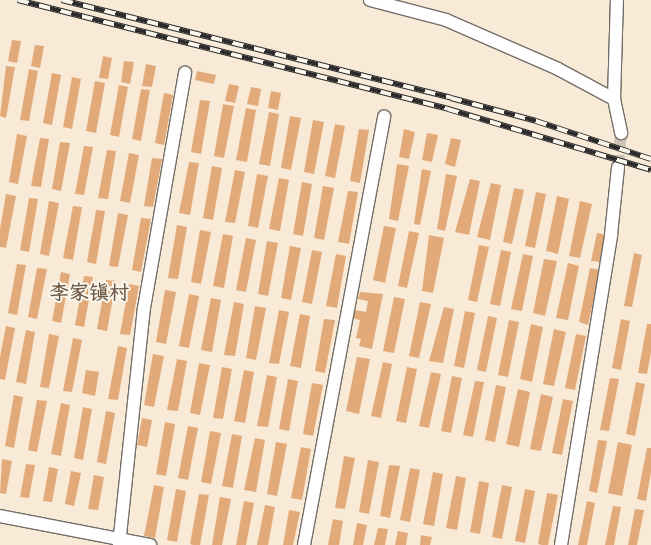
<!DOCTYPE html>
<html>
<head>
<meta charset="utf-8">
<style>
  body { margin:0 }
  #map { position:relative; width:651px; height:545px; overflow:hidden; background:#f8ead7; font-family:Dekko,"LXGW WenKai TC",sans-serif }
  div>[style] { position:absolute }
  .building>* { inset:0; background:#e3aa79 }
  .minor-tunnel>* { height:12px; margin-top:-6px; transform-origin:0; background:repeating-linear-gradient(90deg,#cfc4b5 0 12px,transparent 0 18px) }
  .roads { filter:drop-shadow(1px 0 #736e67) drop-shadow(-1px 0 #736e67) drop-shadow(0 1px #736e67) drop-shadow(0 -1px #736e67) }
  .minor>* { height:12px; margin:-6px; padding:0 6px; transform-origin:6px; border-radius:6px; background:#fff }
  .rail>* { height:5.5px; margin-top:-2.75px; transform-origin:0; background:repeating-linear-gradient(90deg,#fbf7ec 0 11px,#2b2b2b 0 22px); box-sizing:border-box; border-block:1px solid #2b2b2b }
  span { translate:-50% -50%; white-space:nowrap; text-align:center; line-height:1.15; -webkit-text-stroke:4px #fbf7ec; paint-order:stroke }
  .quarter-label { font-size:20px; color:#6b5746; font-weight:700 }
</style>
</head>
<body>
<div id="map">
  <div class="building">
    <div style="clip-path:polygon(12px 40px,21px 41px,17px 63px,8px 61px)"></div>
    <div style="clip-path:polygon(35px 45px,44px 46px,40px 68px,31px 66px)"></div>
    <div style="clip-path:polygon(103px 56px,112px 58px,108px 79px,99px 78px)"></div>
    <div style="clip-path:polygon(124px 61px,134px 62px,130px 84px,121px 82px)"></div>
    <div style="clip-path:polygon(146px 64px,156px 66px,152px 87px,142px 86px)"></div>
    <div style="clip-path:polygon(6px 66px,15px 67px,6px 118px,0 116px)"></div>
    <div style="clip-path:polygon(29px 69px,38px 71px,29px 121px,20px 120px)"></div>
    <div style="clip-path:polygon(197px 71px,216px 75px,214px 84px,195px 80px)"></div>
    <div style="clip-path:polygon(52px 73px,61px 75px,52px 125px,43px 123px)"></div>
    <div style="clip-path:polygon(72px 77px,81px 79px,72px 129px,63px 127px)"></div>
    <div style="clip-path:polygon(95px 81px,105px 83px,96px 133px,86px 131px)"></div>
    <div style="clip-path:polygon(229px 84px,239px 86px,235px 103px,225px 101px)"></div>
    <div style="clip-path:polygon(119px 85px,128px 87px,119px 137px,110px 135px)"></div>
    <div style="clip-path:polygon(251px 87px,261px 89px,258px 106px,247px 104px)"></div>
    <div style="clip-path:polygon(141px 89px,150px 90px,141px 141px,132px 139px)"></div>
    <div style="clip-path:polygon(271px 91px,281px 93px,278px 110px,268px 108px)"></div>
    <div style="clip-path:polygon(164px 93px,173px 95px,164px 145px,155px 143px)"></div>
    <div style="clip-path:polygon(200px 100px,210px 101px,201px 154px,191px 152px)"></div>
    <div style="clip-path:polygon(223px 104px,234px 106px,224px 158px,214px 156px)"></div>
    <div style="clip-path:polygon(246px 108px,256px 110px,247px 162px,236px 160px)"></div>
    <div style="clip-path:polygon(269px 112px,279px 114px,270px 166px,259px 164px)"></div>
    <div style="clip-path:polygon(290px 116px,301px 118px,291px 170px,281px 168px)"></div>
    <div style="clip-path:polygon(313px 120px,324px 122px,314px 174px,304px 172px)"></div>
    <div style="clip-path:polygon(335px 124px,345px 126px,335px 178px,325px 176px)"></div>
    <div style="clip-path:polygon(359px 129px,369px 130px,360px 183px,350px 181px)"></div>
    <div style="clip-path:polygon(404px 129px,415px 132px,409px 159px,399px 157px)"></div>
    <div style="clip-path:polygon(427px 133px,438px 135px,432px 162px,422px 160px)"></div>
    <div style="clip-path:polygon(17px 134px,27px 136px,18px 184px,9px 182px)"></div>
    <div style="clip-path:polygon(40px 138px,49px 139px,41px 187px,31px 186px)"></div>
    <div style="clip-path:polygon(451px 138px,461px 140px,455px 167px,445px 164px)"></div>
    <div style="clip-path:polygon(60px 142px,70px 143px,61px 191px,52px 189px)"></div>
    <div style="clip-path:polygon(84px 146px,93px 147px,84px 195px,75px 194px)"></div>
    <div style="clip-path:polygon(107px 150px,116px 151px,108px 199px,98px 198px)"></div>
    <div style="clip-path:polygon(129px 153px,139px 155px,130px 203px,120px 201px)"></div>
    <div style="clip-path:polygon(152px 158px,162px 159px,153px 207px,144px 206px)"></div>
    <div style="clip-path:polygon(189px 162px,199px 163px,190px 215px,179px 213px)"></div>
    <div style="clip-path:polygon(397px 164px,409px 166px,398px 221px,389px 219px)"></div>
    <div style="clip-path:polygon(212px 166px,222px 168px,213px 220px,203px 218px)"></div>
    <div style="clip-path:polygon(422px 169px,431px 171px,420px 225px,414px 224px)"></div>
    <div style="clip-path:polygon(235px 170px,245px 172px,235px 223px,225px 222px)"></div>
    <div style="clip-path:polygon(257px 174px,268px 176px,258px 228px,248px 226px)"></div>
    <div style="clip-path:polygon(446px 174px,457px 176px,445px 231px,437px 229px)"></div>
    <div style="clip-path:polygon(279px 178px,289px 180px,280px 231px,269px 229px)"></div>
    <div style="clip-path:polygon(470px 179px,480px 181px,469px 235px,455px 232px)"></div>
    <div style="clip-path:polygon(302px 182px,312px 184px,303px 236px,293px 234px)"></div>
    <div style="clip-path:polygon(491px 183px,501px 185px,490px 240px,477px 237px)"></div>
    <div style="clip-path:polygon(323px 186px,334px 188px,324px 240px,314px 238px)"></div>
    <div style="clip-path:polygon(514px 188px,524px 190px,512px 244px,503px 242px)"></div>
    <div style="clip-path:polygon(348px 191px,358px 192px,349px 244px,338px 242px)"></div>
    <div style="clip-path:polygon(536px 192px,546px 194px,535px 248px,525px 246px)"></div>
    <div style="clip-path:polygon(6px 194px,16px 196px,6px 248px,0 247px,0 229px)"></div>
    <div style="clip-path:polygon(557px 196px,569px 199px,558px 254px,546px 251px)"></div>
    <div style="clip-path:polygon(29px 198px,38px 199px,29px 252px,20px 250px)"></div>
    <div style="clip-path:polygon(49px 201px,59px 203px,49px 256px,40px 254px)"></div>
    <div style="clip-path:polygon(580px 201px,592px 204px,580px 258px,569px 256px)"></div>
    <div style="clip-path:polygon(73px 206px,82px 207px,73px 260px,63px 258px)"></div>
    <div style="clip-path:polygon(96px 210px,105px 211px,96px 264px,87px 262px)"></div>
    <div style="clip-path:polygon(118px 213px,128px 215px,118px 267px,109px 266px)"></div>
    <div style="clip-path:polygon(141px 218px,151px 219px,141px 272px,132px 270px)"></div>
    <div style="clip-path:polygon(177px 225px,187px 227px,178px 279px,168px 278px)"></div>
    <div style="clip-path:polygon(384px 226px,396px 228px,385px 283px,373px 280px)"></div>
    <div style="clip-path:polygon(200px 230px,211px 232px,201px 284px,191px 282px)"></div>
    <div style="clip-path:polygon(409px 231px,419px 233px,407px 288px,398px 286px)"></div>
    <div style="clip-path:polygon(597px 233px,607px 235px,601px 262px,591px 261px)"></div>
    <div style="clip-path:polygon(223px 234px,233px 236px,224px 288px,213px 286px)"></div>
    <div style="clip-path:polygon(429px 235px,444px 238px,433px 293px,422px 291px)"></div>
    <div style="clip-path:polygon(246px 238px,256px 240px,246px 292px,236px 290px)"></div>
    <div style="clip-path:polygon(267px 241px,278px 243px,268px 296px,258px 294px)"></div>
    <div style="clip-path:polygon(479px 245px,489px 247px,477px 302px,468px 300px)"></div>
    <div style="clip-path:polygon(290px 246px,301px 248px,291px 300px,281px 298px)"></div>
    <div style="clip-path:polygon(312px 250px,322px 252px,312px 304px,302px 302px)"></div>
    <div style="clip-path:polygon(501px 250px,511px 252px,500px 306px,490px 304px)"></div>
    <div style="clip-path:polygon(634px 253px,642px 255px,632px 307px,624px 306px)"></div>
    <div style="clip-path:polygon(336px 254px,346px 256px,337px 308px,326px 306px)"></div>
    <div style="clip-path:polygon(523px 254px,533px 256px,522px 311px,511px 309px)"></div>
    <div style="clip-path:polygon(544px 259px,557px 261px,545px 316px,533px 313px)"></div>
    <div style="clip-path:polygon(568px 263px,579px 266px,568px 320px,556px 318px)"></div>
    <div style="clip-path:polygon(17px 264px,26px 265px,17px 315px,8px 313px)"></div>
    <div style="clip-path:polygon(37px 268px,47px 269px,37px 319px,28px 317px)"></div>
    <div style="clip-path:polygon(590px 268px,600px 270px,588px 325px,579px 322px)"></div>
    <div style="clip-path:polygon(61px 272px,70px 274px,61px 323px,52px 321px)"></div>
    <div style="clip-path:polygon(84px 276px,93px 277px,84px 327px,75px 325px)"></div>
    <div style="clip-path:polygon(106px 280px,116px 281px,107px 331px,97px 329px)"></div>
    <div style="clip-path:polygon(129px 284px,139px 286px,130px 335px,120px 334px)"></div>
    <div style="clip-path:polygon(165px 290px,176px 292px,166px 344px,156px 342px)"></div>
    <div style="clip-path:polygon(360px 292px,383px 294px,372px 349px,359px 346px,361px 339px,356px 338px,360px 320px,353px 318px,355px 310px,366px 312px,368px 301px,358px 299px)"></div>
    <div style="clip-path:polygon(189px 294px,199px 296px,189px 348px,179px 346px)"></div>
    <div style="clip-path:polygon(394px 297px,405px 299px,394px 353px,383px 351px)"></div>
    <div style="clip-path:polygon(211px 298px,221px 300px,212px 352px,201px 350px)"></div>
    <div style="clip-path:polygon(234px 302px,244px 304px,235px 356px,224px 355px)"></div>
    <div style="clip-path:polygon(420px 302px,431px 304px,419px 358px,409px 356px)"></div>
    <div style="clip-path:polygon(255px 306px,266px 308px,256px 360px,246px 358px)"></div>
    <div style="clip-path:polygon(444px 307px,454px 309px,443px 363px,429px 361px)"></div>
    <div style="clip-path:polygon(279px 310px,289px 312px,279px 364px,269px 363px)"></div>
    <div style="clip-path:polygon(465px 311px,475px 313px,464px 368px,454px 366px)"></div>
    <div style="clip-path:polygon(300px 314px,310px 316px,301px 368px,290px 366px)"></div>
    <div style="clip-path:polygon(488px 316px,497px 318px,486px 372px,477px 370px)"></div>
    <div style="clip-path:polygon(324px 319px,335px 320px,325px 373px,315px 371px)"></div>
    <div style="clip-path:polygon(621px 319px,630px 321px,621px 370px,612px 368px)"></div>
    <div style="clip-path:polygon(509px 320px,519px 322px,508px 377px,498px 375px)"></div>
    <div style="clip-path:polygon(531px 324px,543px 327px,532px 382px,520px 379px)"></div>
    <div style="clip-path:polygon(647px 324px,651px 324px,651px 352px,647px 374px,638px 373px)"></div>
    <div style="clip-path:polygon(6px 326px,15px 328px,5px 380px,0 379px,0 357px)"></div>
    <div style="clip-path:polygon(554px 329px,566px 332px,554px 386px,543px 384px)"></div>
    <div style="clip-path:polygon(26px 330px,35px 332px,26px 384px,16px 382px)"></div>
    <div style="clip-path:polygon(49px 334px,59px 336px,49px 388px,40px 387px)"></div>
    <div style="clip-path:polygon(576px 334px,586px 336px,575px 390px,565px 388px)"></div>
    <div style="clip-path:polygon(73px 338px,82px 340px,72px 392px,63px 391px)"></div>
    <div style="clip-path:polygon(118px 346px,127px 348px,118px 400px,108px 399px)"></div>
    <div style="clip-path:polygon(153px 354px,164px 356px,154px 407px,144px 405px)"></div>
    <div style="clip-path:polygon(357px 357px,370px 359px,359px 414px,346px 411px)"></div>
    <div style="clip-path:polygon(177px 359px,187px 361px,178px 411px,167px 410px)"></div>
    <div style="clip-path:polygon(383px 362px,392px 364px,381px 418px,371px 416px)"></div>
    <div style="clip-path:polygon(199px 363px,210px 365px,200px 415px,190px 413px)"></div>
    <div style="clip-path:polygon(222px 367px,232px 369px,223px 419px,213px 418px)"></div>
    <div style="clip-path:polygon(407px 367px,417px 369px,406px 423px,396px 421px)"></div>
    <div style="clip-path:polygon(86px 370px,99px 372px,95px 396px,82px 393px)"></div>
    <div style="clip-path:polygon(244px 370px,254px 372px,245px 423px,234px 421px)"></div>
    <div style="clip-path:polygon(431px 372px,441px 374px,429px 428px,419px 426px)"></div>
    <div style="clip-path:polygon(267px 375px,277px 377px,268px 427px,257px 426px)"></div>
    <div style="clip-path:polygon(452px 376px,462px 378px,451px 433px,441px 431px)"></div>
    <div style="clip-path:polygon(610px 378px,619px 379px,609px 431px,600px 430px)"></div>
    <div style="clip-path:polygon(288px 379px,298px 381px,289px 431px,279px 429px)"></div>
    <div style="clip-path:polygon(475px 381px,484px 382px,473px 437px,463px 435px)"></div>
    <div style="clip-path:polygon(636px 382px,645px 384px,635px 436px,626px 434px)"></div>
    <div style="clip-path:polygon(312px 383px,323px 385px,313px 436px,303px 434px)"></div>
    <div style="clip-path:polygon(496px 385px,506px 387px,495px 442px,485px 440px)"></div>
    <div style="clip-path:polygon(518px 389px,530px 392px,519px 447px,506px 444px)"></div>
    <div style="clip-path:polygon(541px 394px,553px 397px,541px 451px,530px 449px)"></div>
    <div style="clip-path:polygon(14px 395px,23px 397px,14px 448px,5px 446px)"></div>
    <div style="clip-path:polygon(563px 399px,573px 401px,562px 455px,552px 453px)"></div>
    <div style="clip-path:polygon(37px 400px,47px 401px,37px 452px,28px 450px)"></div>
    <div style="clip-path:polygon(61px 403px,70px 405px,61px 456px,51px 454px)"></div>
    <div style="clip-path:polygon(83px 407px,92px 409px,83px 460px,74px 458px)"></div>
    <div style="clip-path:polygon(106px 411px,115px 413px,106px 464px,97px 462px)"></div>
    <div style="clip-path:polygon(142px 418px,152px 420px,147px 447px,137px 445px)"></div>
    <div style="clip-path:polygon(165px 422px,175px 424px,166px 476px,156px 474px)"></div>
    <div style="clip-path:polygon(188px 426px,198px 428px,188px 480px,178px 478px)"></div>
    <div style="clip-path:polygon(210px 431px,221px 433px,211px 484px,201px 482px)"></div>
    <div style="clip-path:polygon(232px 434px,242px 436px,233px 488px,222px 486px)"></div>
    <div style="clip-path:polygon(255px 438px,265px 440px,256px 492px,244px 490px)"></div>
    <div style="clip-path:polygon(598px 440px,607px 441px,597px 493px,589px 491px)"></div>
    <div style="clip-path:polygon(276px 442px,287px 444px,277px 496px,267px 494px)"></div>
    <div style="clip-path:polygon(618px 442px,632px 445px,622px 496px,608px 493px)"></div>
    <div style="clip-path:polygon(301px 447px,311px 449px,302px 500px,291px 498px)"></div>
    <div style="clip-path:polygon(647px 448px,651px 448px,651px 472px,646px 501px,637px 499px)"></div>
    <div style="clip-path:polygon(344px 456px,355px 458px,345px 509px,335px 508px)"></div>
    <div style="clip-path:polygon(2px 459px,12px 461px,6px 494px,0 493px)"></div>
    <div style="clip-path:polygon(368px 460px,379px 462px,369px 514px,359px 512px)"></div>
    <div style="clip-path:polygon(26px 464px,35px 465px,29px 498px,20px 497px)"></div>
    <div style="clip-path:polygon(389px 465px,400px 466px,390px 518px,380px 516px)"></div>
    <div style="clip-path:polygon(49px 467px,58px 469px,52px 502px,43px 501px)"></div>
    <div style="clip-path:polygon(410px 468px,420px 470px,410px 522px,400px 520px)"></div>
    <div style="clip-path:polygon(71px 471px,81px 473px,74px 506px,65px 504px)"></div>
    <div style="clip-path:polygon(433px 472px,443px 474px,434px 526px,423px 524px)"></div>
    <div style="clip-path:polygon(94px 475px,104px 477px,98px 510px,88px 509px)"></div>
    <div style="clip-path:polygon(456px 476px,466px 478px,457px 530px,446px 528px)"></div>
    <div style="clip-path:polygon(479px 481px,489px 483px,480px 534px,470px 532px)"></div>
    <div style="clip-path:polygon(154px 485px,164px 487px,155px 538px,144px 536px)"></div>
    <div style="clip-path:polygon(502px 485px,512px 487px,502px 539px,492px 537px)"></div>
    <div style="clip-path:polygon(176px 489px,186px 491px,177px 542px,167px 540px)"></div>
    <div style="clip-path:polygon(525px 489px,535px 491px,525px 543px,515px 541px)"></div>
    <div style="clip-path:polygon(547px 493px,558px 495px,548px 545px,542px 545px,538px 544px)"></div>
    <div style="clip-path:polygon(199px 494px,209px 495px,200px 545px,193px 545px,190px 544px)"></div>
    <div style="clip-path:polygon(220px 497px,231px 499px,222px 545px,212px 545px)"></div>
    <div style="clip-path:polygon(244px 501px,254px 503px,246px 545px,236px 545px)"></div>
    <div style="clip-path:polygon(587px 501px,595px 503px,587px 545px,578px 545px)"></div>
    <div style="clip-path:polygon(265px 505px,275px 507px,268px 545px,257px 545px)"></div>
    <div style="clip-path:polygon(613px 506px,621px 507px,614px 545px,605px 545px)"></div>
    <div style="clip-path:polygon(635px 509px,644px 510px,637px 545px,628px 545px)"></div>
    <div style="clip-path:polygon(289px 510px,300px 512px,293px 545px,283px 545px)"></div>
    <div style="clip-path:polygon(333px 519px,343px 521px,339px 545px,328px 545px)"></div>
    <div style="clip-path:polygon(357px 523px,367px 525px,363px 545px,353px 545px)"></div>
    <div style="clip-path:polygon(378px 528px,388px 529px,385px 545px,374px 545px)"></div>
    <div style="clip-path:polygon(398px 531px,408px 533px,406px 545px,395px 545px)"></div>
    <div style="clip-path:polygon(421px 535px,432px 537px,430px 545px,420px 545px)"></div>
  </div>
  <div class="minor-tunnel">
    <div style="left:618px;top:167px;width:34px;rotate:-85deg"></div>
  </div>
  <div class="roads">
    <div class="minor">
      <div style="left:370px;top:0;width:79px;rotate:14.7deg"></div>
      <div style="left:446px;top:20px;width:122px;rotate:23.6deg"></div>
      <div style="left:558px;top:69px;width:64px;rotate:28.2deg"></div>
      <div style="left:614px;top:99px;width:99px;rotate:-88.3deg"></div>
      <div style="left:614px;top:99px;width:35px;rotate:78deg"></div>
      <div style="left:0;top:516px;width:153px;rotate:10.9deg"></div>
      <div style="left:119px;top:545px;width:238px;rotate:-84deg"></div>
      <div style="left:144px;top:308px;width:239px;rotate:-80.1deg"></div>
      <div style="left:304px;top:545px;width:436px;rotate:-79.4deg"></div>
      <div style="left:561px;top:545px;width:314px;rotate:-80.8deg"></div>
      <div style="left:611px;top:235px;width:68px;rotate:-84.1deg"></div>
    </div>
  </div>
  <div class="rail">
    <div style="left:18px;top:0;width:444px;rotate:14.2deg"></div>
    <div style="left:448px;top:109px;width:212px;rotate:16.7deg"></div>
    <div style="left:62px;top:0;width:401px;rotate:14.1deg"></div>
    <div style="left:451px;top:98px;width:88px;rotate:15.1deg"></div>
    <div style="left:536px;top:121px;width:121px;rotate:18.3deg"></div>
  </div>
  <div class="quarter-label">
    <span style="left:89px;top:295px">李家镇村</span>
  </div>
</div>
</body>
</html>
